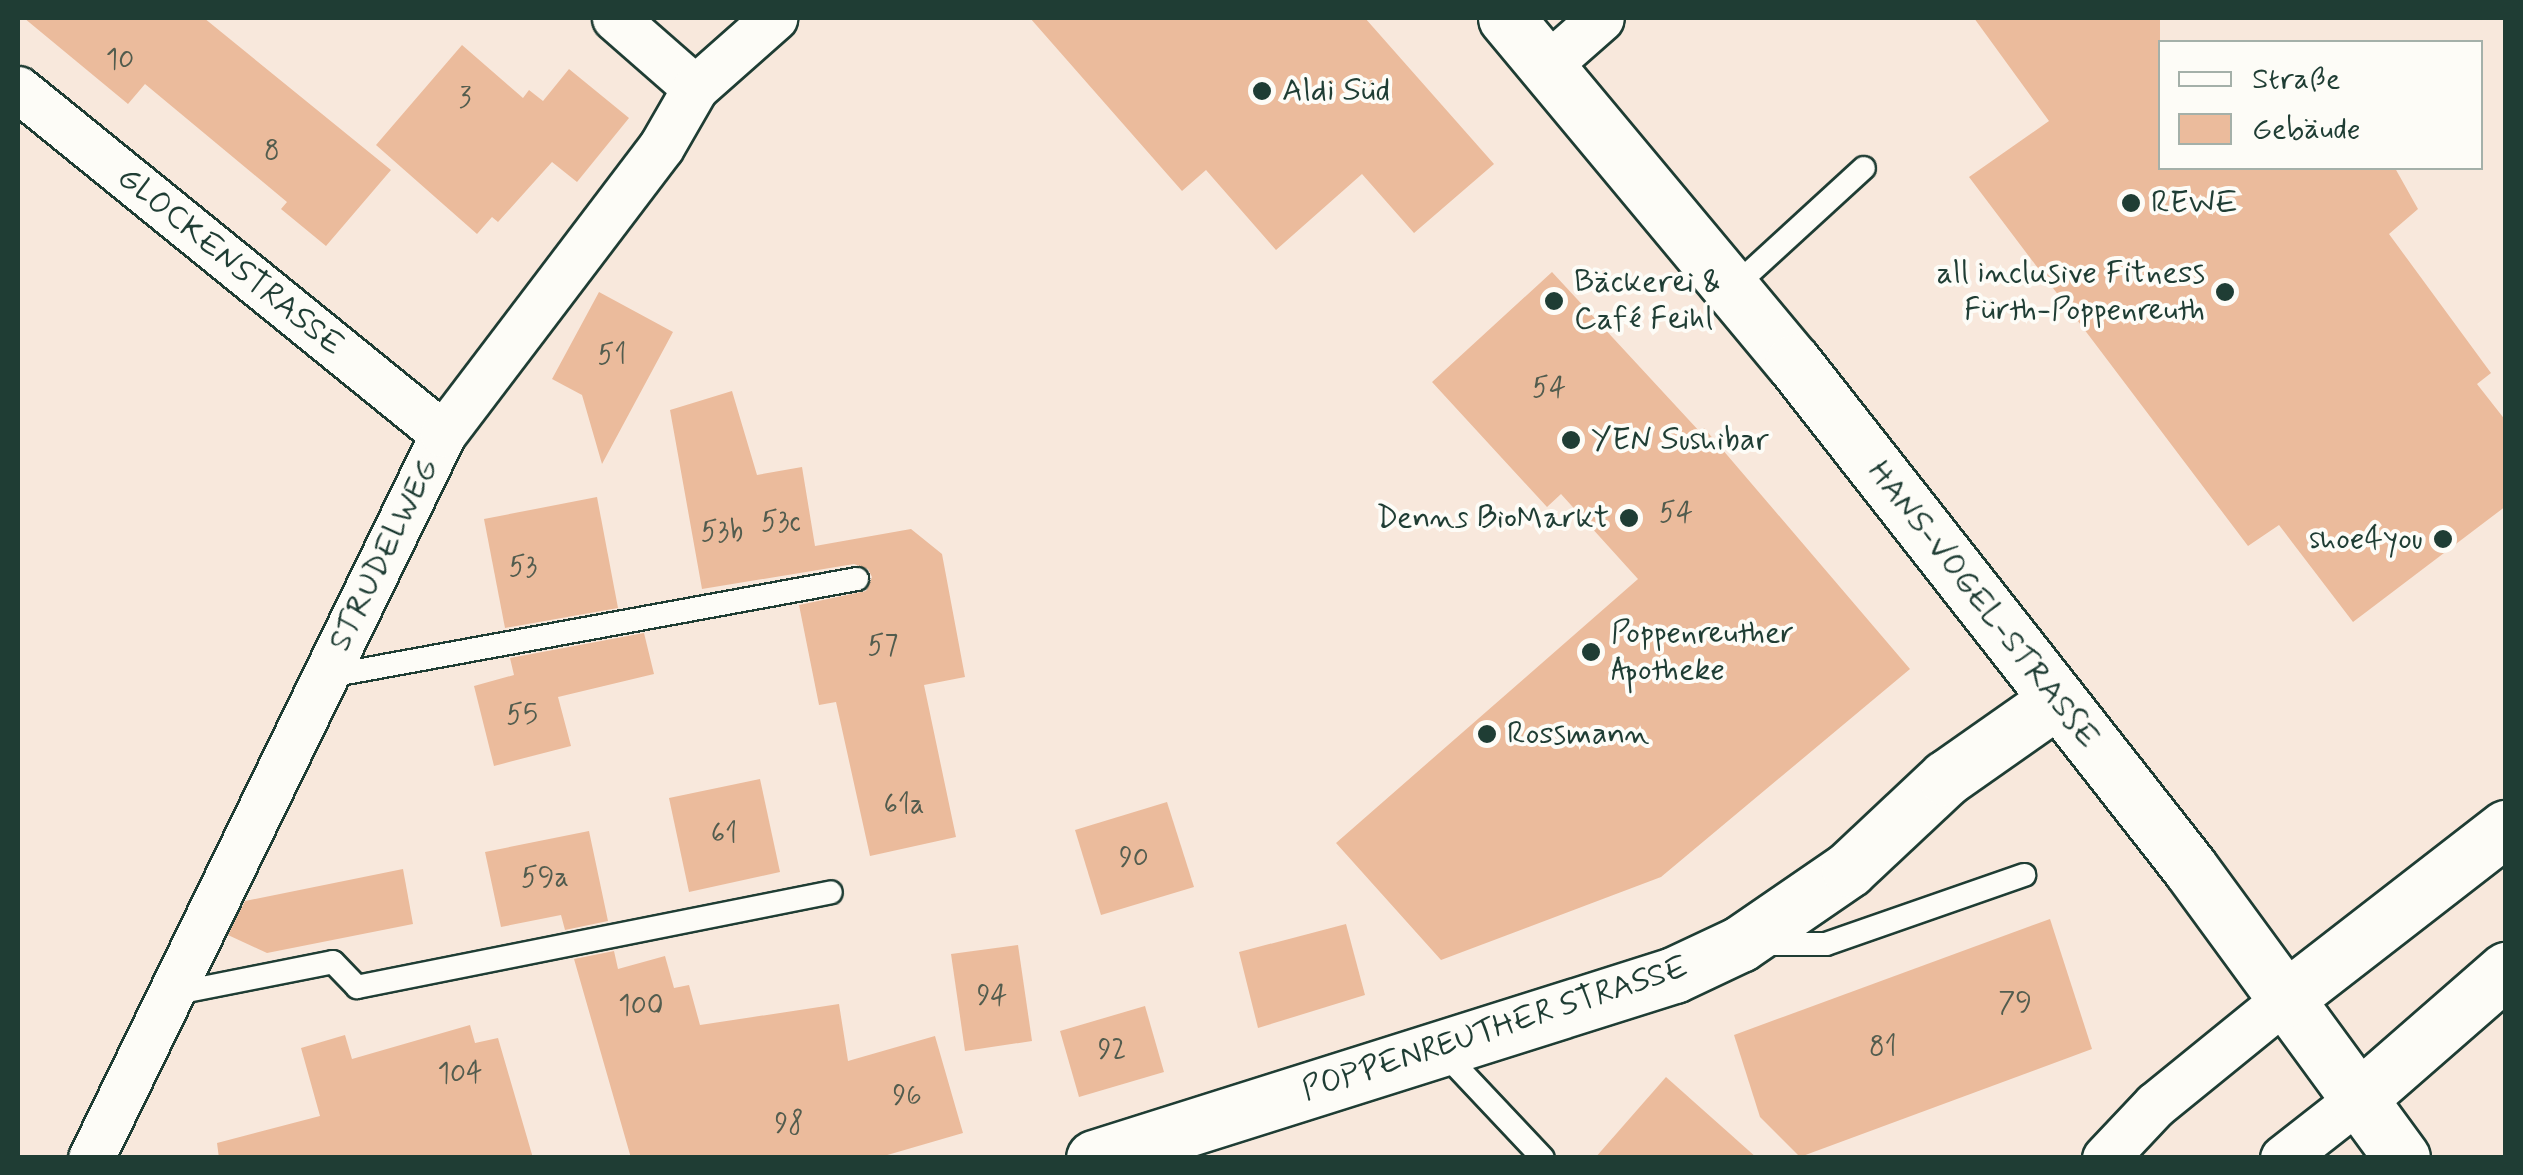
<!DOCTYPE html>
<html>
<head>
<meta charset="utf-8">
<style>
  body { margin:0 }
  #map { position:relative; width:2523px; height:1175px; overflow:hidden; background:#f8e8dc; font-family:Mynerve,sans-serif }
  div>[style] { position:absolute }
  .building>* { inset:0; background:#ebbb9c }
  .roads { filter:drop-shadow(2px 0 #1f3d34) drop-shadow(-2px 0 #1f3d34) drop-shadow(0 2px #1f3d34) drop-shadow(0 -2px #1f3d34) }
  .lane>* { height:22px; margin:-11px; padding:0 11px; transform-origin:11px; border-radius:11px; background:#fdfcf7 }
  .street>* { height:45px; margin:-22.5px; padding:0 22.5px; transform-origin:22.5px; border-radius:22.5px; background:#fdfcf7 }
  .secondary>* { height:55px; margin:-27.5px; padding:0 27.5px; transform-origin:27.5px; border-radius:27.5px; background:#fdfcf7 }
  .dots>* { width:28px; height:28px; translate:-50% -50%; box-sizing:border-box; border:5px solid #fdfcf7; border-radius:50% }
  span { translate:-50% -50%; white-space:nowrap; text-align:center; line-height:1.15; -webkit-text-stroke:8px #fdfcf7; paint-order:stroke }
  .number-label { font-size:28px; color:#525c4e }
  .number-label span { -webkit-text-stroke-width:0 }
  .poi-label { font-size:32px; color:#1f3d34 }
  .left { translate:0 -50%; text-align:left }
  .right { translate:-100% -50%; text-align:right }
  .street-label { font-size:32px; color:#1f3d34 }
  .frame { position:absolute; inset:0; border:20px solid #1f3d34; pointer-events:none }
  .legend { position:absolute; left:2158px; top:40px; width:325px; height:130px; box-sizing:border-box; background:#fdfcf7; border:2px solid #a4b0a9; margin:0; padding:12px 18px; list-style:none; font-size:30px; color:#1f3d34 }
  .legend li { display:flex; align-items:center; gap:20px; height:50px }
  .legend b { width:50px; border:2px solid #a4b0a9 }
</style>
</head>
<body>
<div id="map">
  <div class="building">
    <div style="clip-path:polygon(24px 18px,204px 18px,391px 170px,326px 246px,281px 209px,287px 202px,145px 84px,128px 104px)"></div>
    <div style="clip-path:polygon(1030px 18px,1365px 18px,1494px 164px,1414px 233px,1362px 174px,1276px 250px,1206px 170px,1182px 191px)"></div>
    <div style="clip-path:polygon(1974px 18px,2160px 18px,2160px 168px,2395px 168px,2418px 209px,2389px 234px,2491px 373px,2477px 384px,2506px 421px,2506px 506px,2353px 622px,2279px 525px,2248px 546px,1969px 177px,2049px 121px)"></div>
    <div style="clip-path:polygon(462px 45px,523px 98px,529px 90px,543px 101px,569px 69px,629px 118px,577px 182px,552px 162px,498px 222px,492px 217px,477px 234px,376px 145px)"></div>
    <div style="clip-path:polygon(1552px 272px,1700px 432px,1704px 428px,1910px 669px,1661px 877px,1441px 960px,1336px 843px,1638px 579px,1561px 494px,1547px 507px,1432px 382px)"></div>
    <div style="clip-path:polygon(599px 292px,673px 332px,602px 464px,582px 395px,552px 379px)"></div>
    <div style="clip-path:polygon(732px 391px,757px 475px,802px 467px,815px 546px,911px 529px,942px 554px,965px 677px,924px 685px,956px 837px,870px 856px,836px 702px,819px 705px,799px 605px,866px 591px,872px 577px,868px 569px,854px 564px,702px 589px,670px 410px)"></div>
    <div style="clip-path:polygon(597px 497px,618px 608px,505px 628px,484px 519px)"></div>
    <div style="clip-path:polygon(644px 633px,654px 674px,558px 697px,571px 746px,494px 766px,474px 686px,514px 675px,510px 658px)"></div>
    <div style="clip-path:polygon(760px 779px,780px 872px,689px 892px,669px 798px)"></div>
    <div style="clip-path:polygon(1167px 802px,1194px 887px,1101px 915px,1075px 830px)"></div>
    <div style="clip-path:polygon(589px 831px,608px 921px,565px 930px,561px 915px,501px 927px,485px 852px)"></div>
    <div style="clip-path:polygon(403px 869px,413px 924px,267px 953px,228px 935px,245px 901px)"></div>
    <div style="clip-path:polygon(2050px 919px,2092px 1049px,1800px 1157px,1760px 1117px,1734px 1035px)"></div>
    <div style="clip-path:polygon(1346px 924px,1365px 995px,1258px 1028px,1239px 952px)"></div>
    <div style="clip-path:polygon(1018px 945px,1032px 1041px,965px 1051px,951px 954px)"></div>
    <div style="clip-path:polygon(614px 951px,618px 969px,665px 956px,674px 988px,689px 985px,700px 1025px,839px 1004px,848px 1061px,935px 1036px,963px 1133px,877px 1158px,631px 1158px,574px 959px)"></div>
    <div style="clip-path:polygon(1145px 1006px,1164px 1072px,1079px 1097px,1060px 1031px)"></div>
    <div style="clip-path:polygon(470px 1025px,475px 1043px,498px 1038px,533px 1158px,219px 1158px,217px 1143px,320px 1116px,301px 1048px,345px 1035px,352px 1059px)"></div>
    <div style="clip-path:polygon(1666px 1077px,1757px 1158px,1595px 1158px)"></div>
  </div>
  <div class="roads">
    <div class="lane">
      <div style="left:1734px;top:287px;width:176px;rotate:-42.5deg"></div>
      <div style="left:324px;top:677px;width:542px;rotate:-10.42deg"></div>
      <div style="left:1758px;top:944px;width:68px"></div>
      <div style="left:1826px;top:944px;width:210px;rotate:-19.2deg"></div>
      <div style="left:172px;top:994px;width:164px;rotate:-11.2deg"></div>
      <div style="left:333px;top:962px;width:35px;rotate:46deg"></div>
      <div style="left:357px;top:987px;width:483px;rotate:-11.3deg"></div>
      <div style="left:1442px;top:1051px;width:147px;rotate:46.7deg"></div>
    </div>
    <div class="street">
      <div style="left:615px;top:18px;width:106px;rotate:41.2deg"></div>
      <div style="left:1549px;top:64px;width:69px;rotate:-41.5deg"></div>
      <div style="left:18px;top:89px;width:547px;rotate:39.07deg"></div>
      <div style="left:91px;top:1158px;width:805px;rotate:-64.07deg"></div>
      <div style="left:443px;top:434px;width:360px;rotate:-52.8deg"></div>
      <div style="left:661px;top:147px;width:68px;rotate:-60deg"></div>
      <div style="left:695px;top:88px;width:106px;rotate:-41.5deg"></div>
      <div style="left:2105px;top:1158px;width:73px;rotate:-46.7deg"></div>
      <div style="left:2155px;top:1105px;width:166px;rotate:-39.1deg"></div>
      <div style="left:2283px;top:1158px;width:94px;rotate:-38.1deg"></div>
    </div>
    <div class="secondary">
      <div style="left:1506px;top:18px;width:448px;rotate:50.2deg"></div>
      <div style="left:1793px;top:362px;width:643px;rotate:51.88deg"></div>
      <div style="left:2190px;top:868px;width:359px;rotate:53.8deg"></div>
      <div style="left:2284px;top:1000px;width:281px;rotate:-37.8deg"></div>
      <div style="left:2357px;top:1100px;width:198px;rotate:-41.1deg"></div>
      <div style="left:1094px;top:1158px;width:608px;rotate:-17.51deg"></div>
      <div style="left:1674px;top:975px;width:73px;rotate:-25.2deg"></div>
      <div style="left:1740px;top:944px;width:132px;rotate:-34.5deg"></div>
      <div style="left:1849px;top:869px;width:133px;rotate:-43.2deg"></div>
      <div style="left:1946px;top:778px;width:136px;rotate:-35.1deg"></div>
    </div>
  </div>
  <div class="dots">
    <div style="left:1262px;top:91px;background:#1f3d34"></div>
    <div style="left:2131px;top:203px;background:#1f3d34"></div>
    <div style="left:2225px;top:292px;background:#1f3d34"></div>
    <div style="left:1554px;top:301px;background:#1f3d34"></div>
    <div style="left:1571px;top:440px;background:#1f3d34"></div>
    <div style="left:1629px;top:518px;background:#1f3d34"></div>
    <div style="left:2443px;top:539px;background:#1f3d34"></div>
    <div style="left:1591px;top:652px;background:#1f3d34"></div>
    <div style="left:1487px;top:734px;background:#1f3d34"></div>
  </div>
  <div class="number-label">
    <span style="left:120px;top:61px">10</span>
    <span style="left:465px;top:99px">3</span>
    <span style="left:272px;top:152px">8</span>
    <span style="left:612px;top:356px">51</span>
    <span style="left:1549px;top:389px">54</span>
    <span style="left:1676px;top:514px">54</span>
    <span style="left:781px;top:523px">53c</span>
    <span style="left:722px;top:533px">53b</span>
    <span style="left:523px;top:568px">53</span>
    <span style="left:883px;top:647px">57</span>
    <span style="left:522px;top:716px">55</span>
    <span style="left:904px;top:806px">61a</span>
    <span style="left:724px;top:835px">61</span>
    <span style="left:1134px;top:859px">90</span>
    <span style="left:545px;top:879px">59a</span>
    <span style="left:992px;top:997px">94</span>
    <span style="left:2015px;top:1004px">79</span>
    <span style="left:641px;top:1007px">100</span>
    <span style="left:1883px;top:1048px">81</span>
    <span style="left:1112px;top:1051px">92</span>
    <span style="left:460px;top:1075px">104</span>
    <span style="left:907px;top:1097px">96</span>
    <span style="left:789px;top:1125px">98</span>
  </div>
  <div class="poi-label">
    <span class="left" style="left:1282px;top:91px">Aldi Süd</span>
    <span class="left" style="left:2151px;top:203px">REWE</span>
    <span class="right" style="left:2205px;top:292px">all inclusive Fitness<br>Fürth-Poppenreuth</span>
    <span class="left" style="left:1574px;top:301px">Bäckerei &amp;<br>Café Feihl</span>
    <span class="left" style="left:1591px;top:440px">YEN Sushibar</span>
    <span class="right" style="left:1609px;top:518px">Denns BioMarkt</span>
    <span class="right" style="left:2423px;top:539px">shoe4you</span>
    <span class="left" style="left:1611px;top:652px">Poppenreuther<br>Apotheke</span>
    <span class="left" style="left:1507px;top:734px">Rossmann</span>
  </div>
  <div class="street-label">
    <span style="left:230px;top:262px;rotate:39deg">GLOCKENSTRASSE</span>
    <span style="left:384px;top:555px;rotate:-64deg">STRUDELWEG</span>
    <span style="left:1983px;top:605px;rotate:52deg">HANS-VOGEL-STRASSE</span>
    <span style="left:1495px;top:1029px;rotate:-18deg">POPPENREUTHER STRASSE</span>
  </div>
  <div class="frame"></div>
  <ul class="legend">
  <li><b style="height:12px;background:#fdfcf7"></b>Straße</li>
  <li><b style="height:28px;background:#ebbb9c"></b>Gebäude</li>
  </ul>
</div>
</body>
</html>
